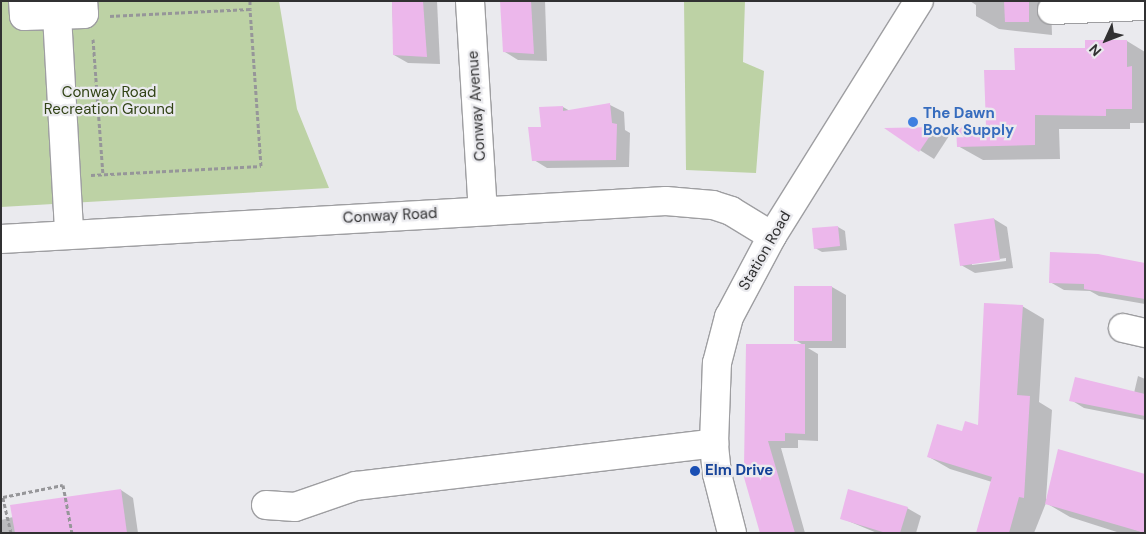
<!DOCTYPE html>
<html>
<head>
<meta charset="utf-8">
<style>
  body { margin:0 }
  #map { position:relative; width:1146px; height:534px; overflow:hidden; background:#eaeaee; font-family:"DM Sans",sans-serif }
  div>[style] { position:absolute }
  .green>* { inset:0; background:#bdd2a5 }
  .shadow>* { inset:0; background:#0003 }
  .building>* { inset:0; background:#ecb7eb }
  .path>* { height:3px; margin-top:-1.5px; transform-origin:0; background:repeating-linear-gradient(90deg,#969699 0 4px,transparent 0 6.5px) }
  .roads { filter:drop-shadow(1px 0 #9e9ea1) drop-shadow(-1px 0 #9e9ea1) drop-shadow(0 1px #9e9ea1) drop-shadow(0 -1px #9e9ea1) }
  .minor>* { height:28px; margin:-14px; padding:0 14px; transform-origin:14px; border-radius:14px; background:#fff }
  .dots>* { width:14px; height:14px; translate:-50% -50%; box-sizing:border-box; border:2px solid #eaeaee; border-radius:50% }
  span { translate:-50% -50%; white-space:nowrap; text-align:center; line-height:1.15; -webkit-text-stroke:4.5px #eaeaee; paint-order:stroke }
  .park-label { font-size:15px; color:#314315 }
  .street-label { font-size:15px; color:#313132 }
  .shop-label { font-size:15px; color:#366cbe; font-weight:700 }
  .left { translate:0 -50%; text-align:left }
  .transit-label { font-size:15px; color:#164399; font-weight:700 }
  .frame { position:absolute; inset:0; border:2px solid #313132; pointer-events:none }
  .north { position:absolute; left:1081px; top:15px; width:50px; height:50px; -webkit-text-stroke:4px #eaeaee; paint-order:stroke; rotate:227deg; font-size:14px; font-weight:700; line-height:20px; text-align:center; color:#313132 }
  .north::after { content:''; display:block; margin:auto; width:18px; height:22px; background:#313132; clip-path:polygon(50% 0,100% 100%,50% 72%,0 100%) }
</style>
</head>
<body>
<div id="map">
  <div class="green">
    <div style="clip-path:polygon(1px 1px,279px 1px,297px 109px,329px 188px,1px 207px)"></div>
    <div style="clip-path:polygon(684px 1px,745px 1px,743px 62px,764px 71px,756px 173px,686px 170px)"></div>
  </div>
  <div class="shadow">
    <div style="clip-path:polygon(392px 1px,437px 1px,440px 64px,408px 63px,394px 55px)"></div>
    <div style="clip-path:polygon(502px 1px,545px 1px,547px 61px,518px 60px,505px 52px)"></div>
    <div style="clip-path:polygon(970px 1px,1126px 1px,1051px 5px,1052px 35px,999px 29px,976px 16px,976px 5px)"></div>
    <div style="clip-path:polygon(1127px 41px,1145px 52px,1145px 123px,1130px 123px,1130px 129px,1059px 129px,1060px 159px,983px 160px,958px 146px,987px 127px,1016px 71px,1087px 49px)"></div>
    <div style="clip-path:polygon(610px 105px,624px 112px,625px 130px,630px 133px,629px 167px,547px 168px,534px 160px,542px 129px,563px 107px,570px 111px)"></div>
    <div style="clip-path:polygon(936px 128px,949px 136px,934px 159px,888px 130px)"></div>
    <div style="clip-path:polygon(evenodd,994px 219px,1007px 227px,1013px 268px,975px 273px,961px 265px,994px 219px,1006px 258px,1006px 261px,972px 265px,972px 263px,1006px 258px)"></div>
    <div style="clip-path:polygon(838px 227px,845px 231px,847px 250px,822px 252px,815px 248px)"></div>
    <div style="clip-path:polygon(1145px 265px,1145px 304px,1099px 296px,1090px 291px,1064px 290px,1050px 282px)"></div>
    <div style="clip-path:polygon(832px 287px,846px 295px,846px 348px,808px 348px,818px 354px,818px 441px,798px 440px,798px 448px,781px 448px,805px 533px,761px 533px,745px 467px,747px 345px,805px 346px,795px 340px)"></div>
    <div style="clip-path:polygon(1022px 306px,1044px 319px,1039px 402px,1052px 410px,1046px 499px,1145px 533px,1120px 533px,1070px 517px,1046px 503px,1034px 533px,977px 533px,992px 482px,950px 469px,929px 457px,963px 433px,980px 427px)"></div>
    <div style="clip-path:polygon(1138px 376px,1145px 379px,1145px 420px,1084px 408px,1071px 400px,1134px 393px)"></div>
    <div style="clip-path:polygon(121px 490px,133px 498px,138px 533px,1px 533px,1px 520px)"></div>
    <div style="clip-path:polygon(907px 508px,921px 516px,916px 533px,877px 533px,841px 518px)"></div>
  </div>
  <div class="building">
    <div style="clip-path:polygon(392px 1px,423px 1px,427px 57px,393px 55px)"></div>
    <div style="clip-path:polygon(500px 1px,531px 1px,534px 54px,503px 52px)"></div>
    <div style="clip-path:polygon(1004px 1px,1029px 1px,1029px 22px,1005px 22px)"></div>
    <div style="clip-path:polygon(1085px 40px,1127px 40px,1127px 67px,1132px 66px,1132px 109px,1106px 109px,1106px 116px,1035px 115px,1035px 145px,957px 147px,956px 126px,986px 126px,984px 70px,1015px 70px,1014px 48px,1085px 48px)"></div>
    <div style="clip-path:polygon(610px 103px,612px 123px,617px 124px,616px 160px,532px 161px,528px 127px,541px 127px,539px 107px,563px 106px,563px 111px)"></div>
    <div style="clip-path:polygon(936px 127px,919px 152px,884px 128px)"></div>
    <div style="clip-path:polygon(994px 218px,1000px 260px,960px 266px,954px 224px)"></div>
    <div style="clip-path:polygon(838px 226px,840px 246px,814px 249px,812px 228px)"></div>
    <div style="clip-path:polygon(1050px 252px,1098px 254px,1145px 263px,1145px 299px,1084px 289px,1084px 284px,1049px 283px)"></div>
    <div style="clip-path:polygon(794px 286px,832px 286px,832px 341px,794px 341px)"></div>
    <div style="clip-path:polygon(984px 303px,1023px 305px,1017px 395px,1030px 396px,1024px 498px,1019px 497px,1009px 533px,976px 533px,992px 477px,927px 457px,937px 424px,962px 431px,965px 421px,978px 425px)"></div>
    <div style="clip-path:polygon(746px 344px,805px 344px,805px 434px,785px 433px,785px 441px,768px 441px,795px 533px,760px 533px,741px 467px,744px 466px)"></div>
    <div style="clip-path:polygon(1075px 377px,1145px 394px,1145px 416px,1069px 401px)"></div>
    <div style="clip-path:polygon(1058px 449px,1145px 474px,1145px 533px,1045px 504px)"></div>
    <div style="clip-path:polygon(121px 489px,127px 533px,15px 533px,10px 505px)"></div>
    <div style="clip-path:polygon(848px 489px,908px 507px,900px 533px,886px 533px,840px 519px)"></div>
  </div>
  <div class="path">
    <div style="left:250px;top:1px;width:8px;rotate:90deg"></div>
    <div style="left:93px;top:39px;width:135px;rotate:85.8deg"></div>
    <div style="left:91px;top:175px;width:170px;rotate:-3deg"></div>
    <div style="left:261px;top:166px;width:157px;rotate:-94deg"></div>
    <div style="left:250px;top:9px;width:141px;rotate:177.2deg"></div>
    <div style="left:11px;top:533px;width:37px;rotate:-103deg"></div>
    <div style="left:3px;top:497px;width:61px;rotate:-11.3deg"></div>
    <div style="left:63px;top:485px;width:49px;rotate:79.4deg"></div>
  </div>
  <div class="roads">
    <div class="minor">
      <div style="left:23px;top:1px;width:15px;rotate:86deg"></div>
      <div style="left:24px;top:16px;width:60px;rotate:-1.9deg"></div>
      <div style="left:84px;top:14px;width:13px;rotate:-94deg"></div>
      <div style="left:470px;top:1px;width:210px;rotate:86.5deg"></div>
      <div style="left:1052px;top:10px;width:93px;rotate:-2.5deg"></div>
      <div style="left:57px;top:15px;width:218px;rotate:86.8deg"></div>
      <div style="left:1px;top:239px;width:666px;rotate:-3.27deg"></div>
      <div style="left:666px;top:201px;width:47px;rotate:4.9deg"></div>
      <div style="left:713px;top:205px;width:19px;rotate:18deg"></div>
      <div style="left:731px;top:211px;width:48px;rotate:31.4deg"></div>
      <div style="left:1123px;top:328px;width:23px;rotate:13deg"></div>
      <div style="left:266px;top:505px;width:29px;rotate:4deg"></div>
      <div style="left:295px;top:507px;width:65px;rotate:-19deg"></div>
      <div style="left:356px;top:486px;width:361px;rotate:-6.8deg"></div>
      <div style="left:732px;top:533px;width:61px;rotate:-104.3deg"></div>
      <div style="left:717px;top:474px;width:31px;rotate:-96deg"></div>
      <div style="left:714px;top:443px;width:80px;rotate:-87.9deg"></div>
      <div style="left:717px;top:363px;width:48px;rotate:-75.4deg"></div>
      <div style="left:729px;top:317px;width:92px;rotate:-62deg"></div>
      <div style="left:772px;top:236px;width:277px;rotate:-58deg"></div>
    </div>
  </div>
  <div class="dots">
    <div style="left:913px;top:122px;background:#3f7fe0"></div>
    <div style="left:695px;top:471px;background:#1a4fb4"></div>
  </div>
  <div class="park-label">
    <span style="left:109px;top:101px">Conway Road<br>Recreation Ground</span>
  </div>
  <div class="street-label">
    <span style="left:477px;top:106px;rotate:-94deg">Conway Avenue</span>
    <span style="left:390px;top:216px;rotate:-3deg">Conway Road</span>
    <span style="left:765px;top:251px;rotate:-60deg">Station Road</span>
  </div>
  <div class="shop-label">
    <span class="left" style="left:923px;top:122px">The Dawn<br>Book Supply</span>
  </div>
  <div class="transit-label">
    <span class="left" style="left:705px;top:471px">Elm Drive</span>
  </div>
  <div class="frame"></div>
  <div class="north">N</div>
</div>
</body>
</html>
